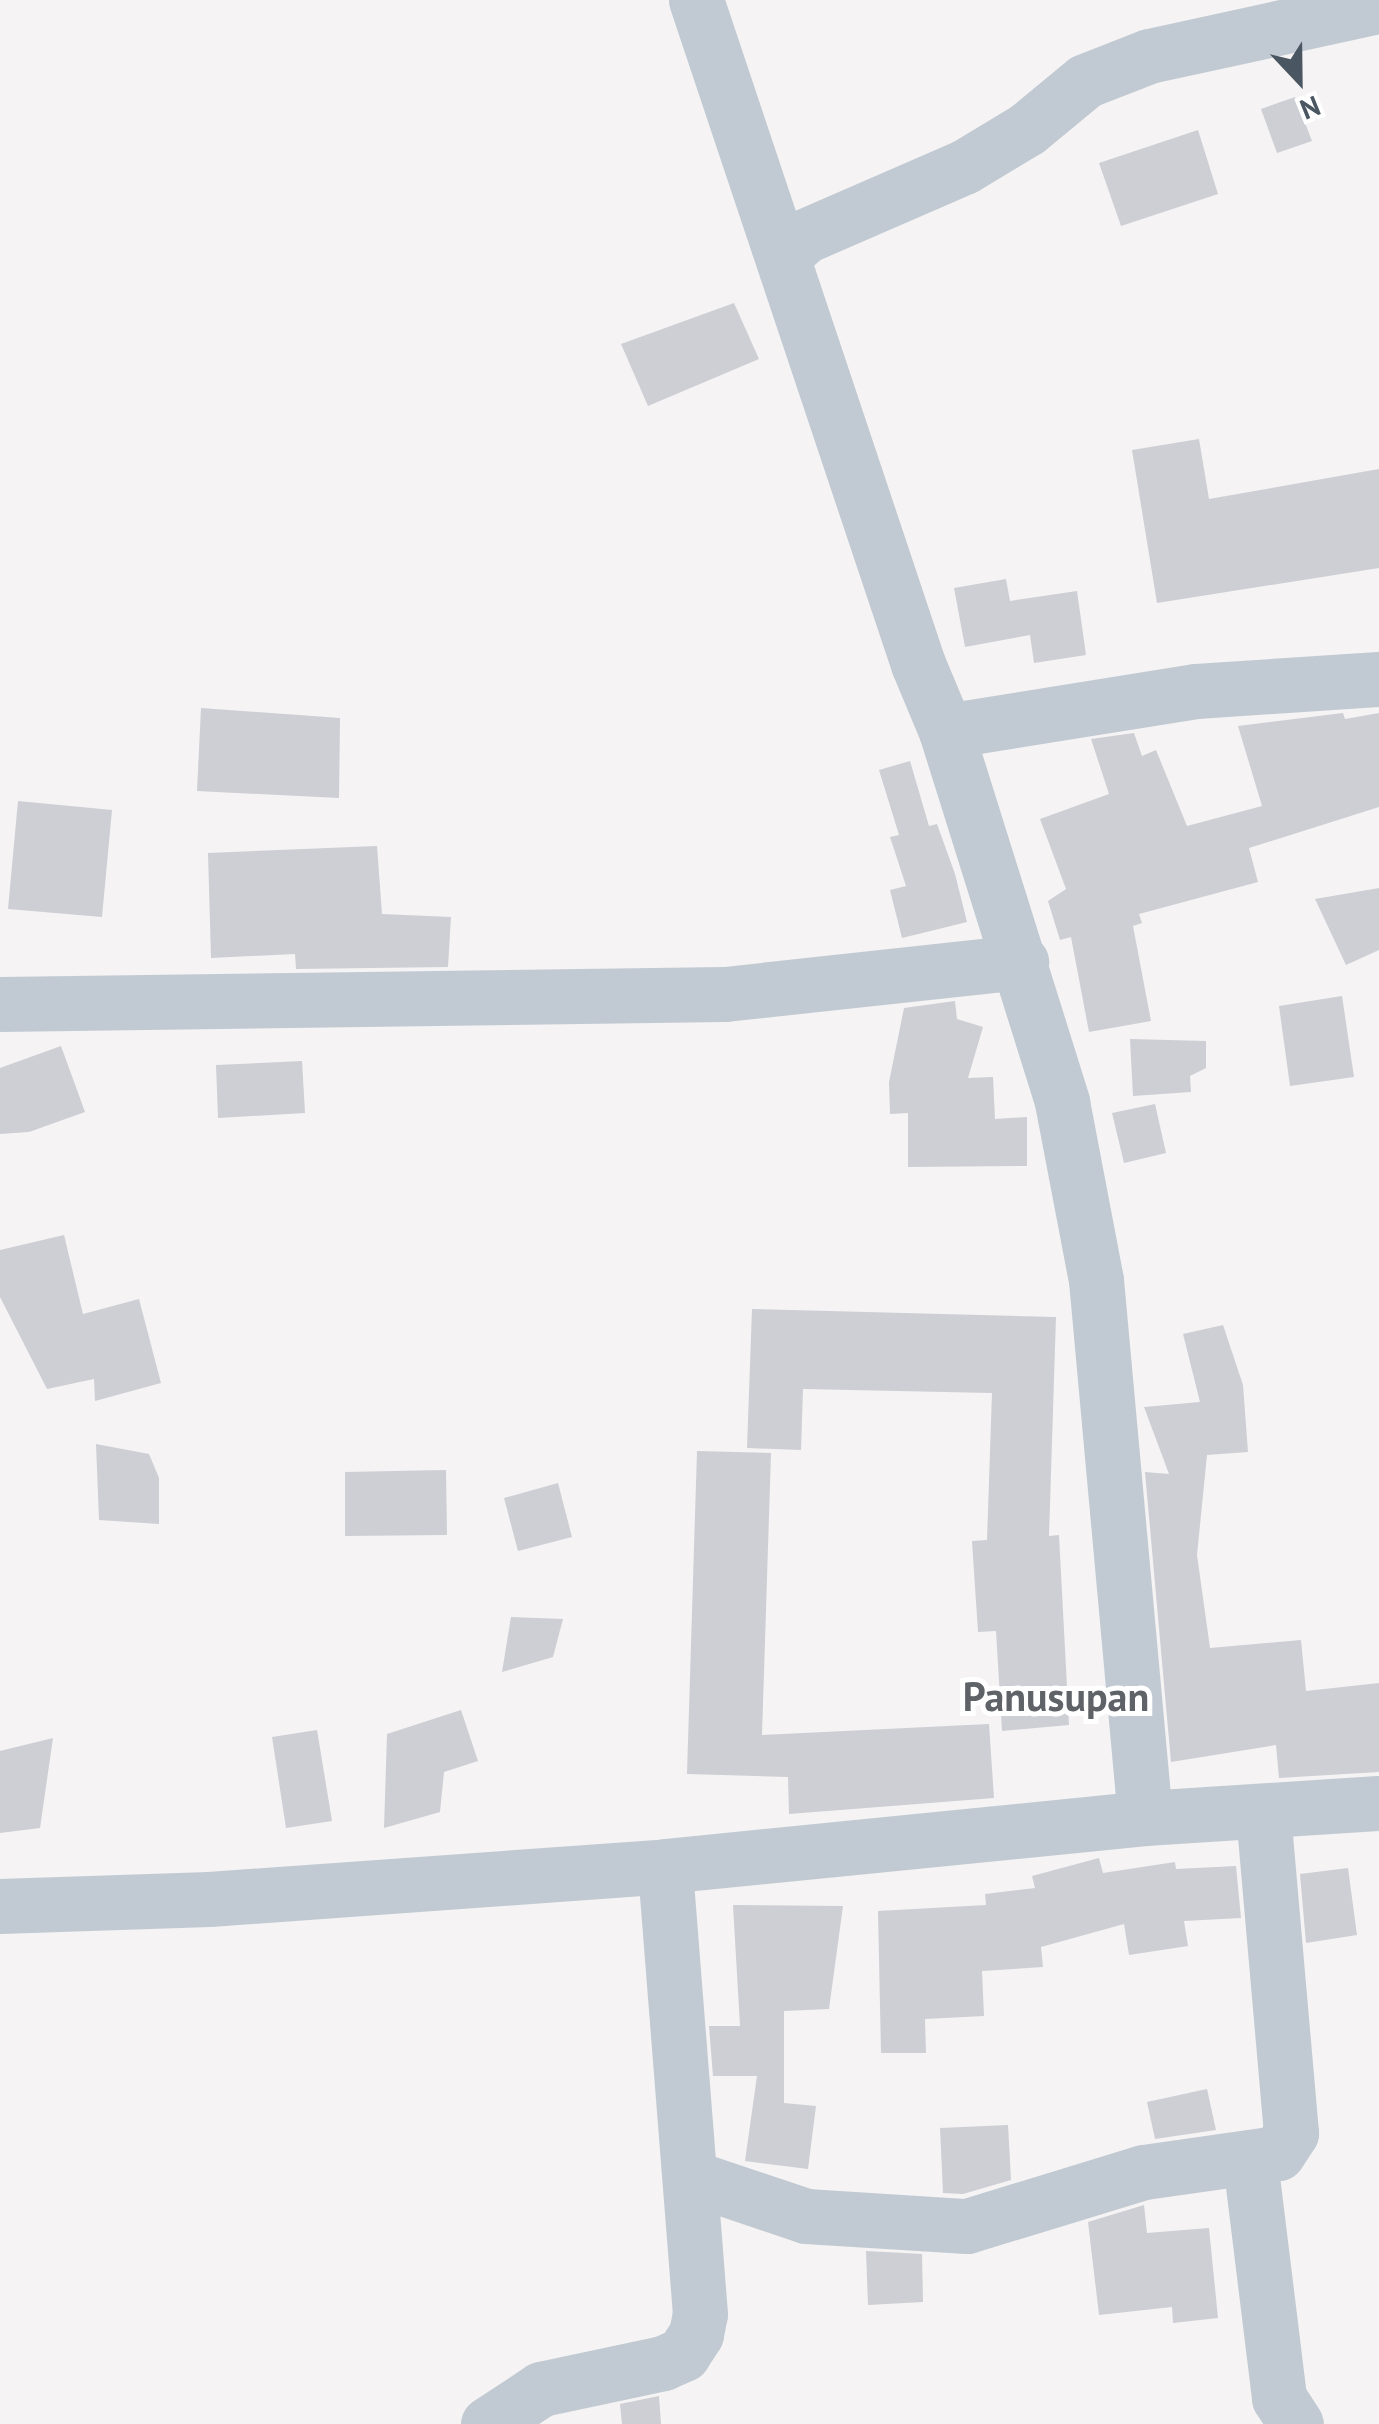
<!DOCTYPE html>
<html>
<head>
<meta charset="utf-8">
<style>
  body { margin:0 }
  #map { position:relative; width:1379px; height:2424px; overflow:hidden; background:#f5f3f3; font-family:"PT Sans",sans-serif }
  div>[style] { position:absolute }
  .building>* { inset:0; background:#cdcfd5 }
  .minor>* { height:55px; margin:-27.5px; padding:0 27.5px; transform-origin:27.5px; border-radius:27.5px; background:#c1cad2 }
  span { translate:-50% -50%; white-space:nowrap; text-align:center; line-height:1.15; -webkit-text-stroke:10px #fff; paint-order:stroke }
  .quarter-label { font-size:40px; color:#5f6368; font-weight:700 }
  .north { position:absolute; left:1249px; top:30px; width:100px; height:100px; -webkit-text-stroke:8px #fff; paint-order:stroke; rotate:158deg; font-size:28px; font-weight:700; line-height:40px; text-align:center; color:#4a5661 }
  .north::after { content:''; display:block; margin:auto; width:35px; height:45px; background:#4a5661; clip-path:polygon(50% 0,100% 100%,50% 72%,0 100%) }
</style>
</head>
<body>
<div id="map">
  <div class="building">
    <div style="clip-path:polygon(1295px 97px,1312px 141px,1277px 153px,1261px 109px)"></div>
    <div style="clip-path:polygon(1198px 130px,1218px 194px,1121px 226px,1099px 163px)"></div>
    <div style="clip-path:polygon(734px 303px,759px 359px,648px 406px,621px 344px)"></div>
    <div style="clip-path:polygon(1199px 439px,1209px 499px,1379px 469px,1379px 568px,1157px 603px,1132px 450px)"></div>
    <div style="clip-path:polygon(1006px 579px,1010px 601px,1077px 591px,1086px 655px,1034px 663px,1030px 635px,965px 647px,954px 588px)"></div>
    <div style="clip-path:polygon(201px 708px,340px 718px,339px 798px,197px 791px)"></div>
    <div style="clip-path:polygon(1343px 713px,1345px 719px,1379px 713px,1379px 807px,1249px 848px,1258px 882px,1139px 914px,1142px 923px,1133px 926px,1151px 1021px,1089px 1032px,1071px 937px,1060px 940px,1048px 901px,1066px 889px,1040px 819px,1109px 794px,1091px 739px,1134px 733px,1142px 756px,1156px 750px,1187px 826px,1262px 806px,1238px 726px)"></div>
    <div style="clip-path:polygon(910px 761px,929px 826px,937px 824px,955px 874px,967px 922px,902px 938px,890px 890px,906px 886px,890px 837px,899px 835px,879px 770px)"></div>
    <div style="clip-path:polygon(18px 801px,112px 810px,102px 917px,8px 909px)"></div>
    <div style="clip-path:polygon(377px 846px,382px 914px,451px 917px,448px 967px,296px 969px,295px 954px,211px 958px,208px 853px)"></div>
    <div style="clip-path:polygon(1379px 888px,1379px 950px,1346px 965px,1315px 899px)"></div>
    <div style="clip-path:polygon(1342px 996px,1354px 1077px,1290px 1086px,1279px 1006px)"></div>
    <div style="clip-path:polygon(955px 1001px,957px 1019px,983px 1027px,968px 1078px,993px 1077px,995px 1119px,1027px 1117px,1027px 1166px,908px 1167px,908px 1113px,890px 1114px,889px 1082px,904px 1008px)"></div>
    <div style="clip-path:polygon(1130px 1039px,1206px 1041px,1206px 1068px,1190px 1076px,1191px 1092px,1133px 1096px)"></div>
    <div style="clip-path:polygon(61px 1046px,85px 1112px,29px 1132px,0 1134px,0 1068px)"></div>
    <div style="clip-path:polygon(302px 1061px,305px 1113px,218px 1118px,216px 1065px)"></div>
    <div style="clip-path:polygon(1155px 1104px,1166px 1153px,1124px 1163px,1112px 1113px)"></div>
    <div style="clip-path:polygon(64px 1235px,83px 1314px,139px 1299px,161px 1383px,95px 1401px,94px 1379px,47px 1389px,0 1297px,0 1250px)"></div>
    <div style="clip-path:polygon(752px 1309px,1056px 1317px,1049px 1536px,1059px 1535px,1069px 1725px,1002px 1731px,996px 1631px,978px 1632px,972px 1541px,987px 1540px,992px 1393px,803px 1389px,801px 1450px,747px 1448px)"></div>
    <div style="clip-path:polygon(1223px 1325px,1243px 1385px,1248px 1452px,1207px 1455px,1197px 1555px,1210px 1648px,1301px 1640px,1306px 1691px,1379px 1683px,1379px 1772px,1279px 1778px,1276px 1745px,1171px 1762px,1145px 1472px,1169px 1474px,1144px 1407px,1200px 1402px,1183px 1334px)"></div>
    <div style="clip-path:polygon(96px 1444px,149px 1454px,159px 1478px,159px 1524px,99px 1520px)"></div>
    <div style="clip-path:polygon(697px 1451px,771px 1453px,762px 1735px,989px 1724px,994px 1798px,789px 1814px,788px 1777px,687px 1774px)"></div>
    <div style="clip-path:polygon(446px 1470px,447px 1535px,345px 1536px,345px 1472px)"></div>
    <div style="clip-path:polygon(558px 1483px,572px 1537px,518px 1551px,504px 1498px)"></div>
    <div style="clip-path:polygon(511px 1617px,563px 1619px,553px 1657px,502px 1672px)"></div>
    <div style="clip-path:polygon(461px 1710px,478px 1761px,444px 1772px,440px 1812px,384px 1828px,387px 1734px)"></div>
    <div style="clip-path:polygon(317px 1730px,332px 1821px,286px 1828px,272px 1737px)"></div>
    <div style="clip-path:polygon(53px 1738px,40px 1828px,0 1833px,0 1751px)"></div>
    <div style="clip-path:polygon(1099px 1858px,1103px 1873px,1175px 1862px,1176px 1869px,1236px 1866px,1241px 1918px,1184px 1921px,1188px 1946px,1129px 1955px,1124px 1924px,1041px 1947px,1043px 1967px,982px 1971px,984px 2016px,925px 2019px,926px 2053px,881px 2053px,878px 1911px,986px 1905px,985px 1894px,1035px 1888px,1032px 1876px)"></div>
    <div style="clip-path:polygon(1348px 1868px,1357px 1935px,1306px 1943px,1300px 1874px)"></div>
    <div style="clip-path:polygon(733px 1905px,843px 1906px,829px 2009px,784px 2011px,784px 2103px,816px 2106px,808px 2169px,745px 2161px,757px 2076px,713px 2076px,709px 2026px,740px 2026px)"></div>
    <div style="clip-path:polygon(1207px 2089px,1216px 2130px,1155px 2139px,1147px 2102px)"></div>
    <div style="clip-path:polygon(1008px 2125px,1011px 2180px,963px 2194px,943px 2193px,940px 2128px)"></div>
    <div style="clip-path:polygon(1144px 2205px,1147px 2233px,1209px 2228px,1218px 2318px,1173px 2323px,1172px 2307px,1099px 2315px,1088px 2222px)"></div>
    <div style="clip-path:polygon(866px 2251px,922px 2254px,923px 2302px,868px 2305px)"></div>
    <div style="clip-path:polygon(659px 2396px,661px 2424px,622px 2424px,620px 2404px)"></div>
  </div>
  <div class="minor">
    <div style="left:696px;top:0;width:700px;rotate:71.51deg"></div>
    <div style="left:918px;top:664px;width:73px;rotate:67.3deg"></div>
    <div style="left:946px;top:731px;width:389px;rotate:72.6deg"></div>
    <div style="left:1062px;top:1102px;width:181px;rotate:79.2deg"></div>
    <div style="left:1096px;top:1280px;width:540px;rotate:84.8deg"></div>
    <div style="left:785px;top:254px;width:27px;rotate:-42deg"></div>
    <div style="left:805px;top:236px;width:173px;rotate:-23.5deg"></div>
    <div style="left:964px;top:167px;width:74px;rotate:-31.1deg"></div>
    <div style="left:1027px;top:129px;width:75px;rotate:-39.6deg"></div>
    <div style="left:1085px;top:81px;width:69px;rotate:-21.3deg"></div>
    <div style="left:1149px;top:56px;width:235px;rotate:-12.3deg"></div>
    <div style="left:946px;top:731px;width:253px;rotate:-9.1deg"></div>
    <div style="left:1196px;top:691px;width:183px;rotate:-3.8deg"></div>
    <div style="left:0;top:1004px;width:725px;rotate:-0.79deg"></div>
    <div style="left:725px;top:994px;width:298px;rotate:-6.2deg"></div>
    <div style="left:0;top:1906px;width:209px;rotate:-1.9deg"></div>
    <div style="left:209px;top:1899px;width:457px;rotate:-4.1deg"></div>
    <div style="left:665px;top:1866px;width:482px;rotate:-5.7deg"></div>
    <div style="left:1145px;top:1818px;width:234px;rotate:-3.7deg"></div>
    <div style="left:1250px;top:2161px;width:239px;rotate:83deg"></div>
    <div style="left:1279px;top:2398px;width:31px;rotate:57deg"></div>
    <div style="left:690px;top:2177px;width:122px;rotate:18.6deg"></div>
    <div style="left:806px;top:2216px;width:161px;rotate:3.6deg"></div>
    <div style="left:967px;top:2226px;width:185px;rotate:-17deg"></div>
    <div style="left:1144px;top:2172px;width:135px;rotate:-8.1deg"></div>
    <div style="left:1278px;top:2153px;width:24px;rotate:-57deg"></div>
    <div style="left:1291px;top:2133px;width:322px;rotate:-95deg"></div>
    <div style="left:488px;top:2424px;width:64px;rotate:-33.4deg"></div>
    <div style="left:541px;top:2389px;width:125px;rotate:-12deg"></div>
    <div style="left:663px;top:2363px;width:22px;rotate:-24deg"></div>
    <div style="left:683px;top:2354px;width:24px;rotate:-57deg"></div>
    <div style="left:696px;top:2334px;width:20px;rotate:-79deg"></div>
    <div style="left:700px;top:2314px;width:449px;rotate:-94.5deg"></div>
  </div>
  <div class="quarter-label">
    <span style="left:1056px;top:1696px">Panusupan</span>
  </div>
  <div class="north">N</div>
</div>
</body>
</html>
